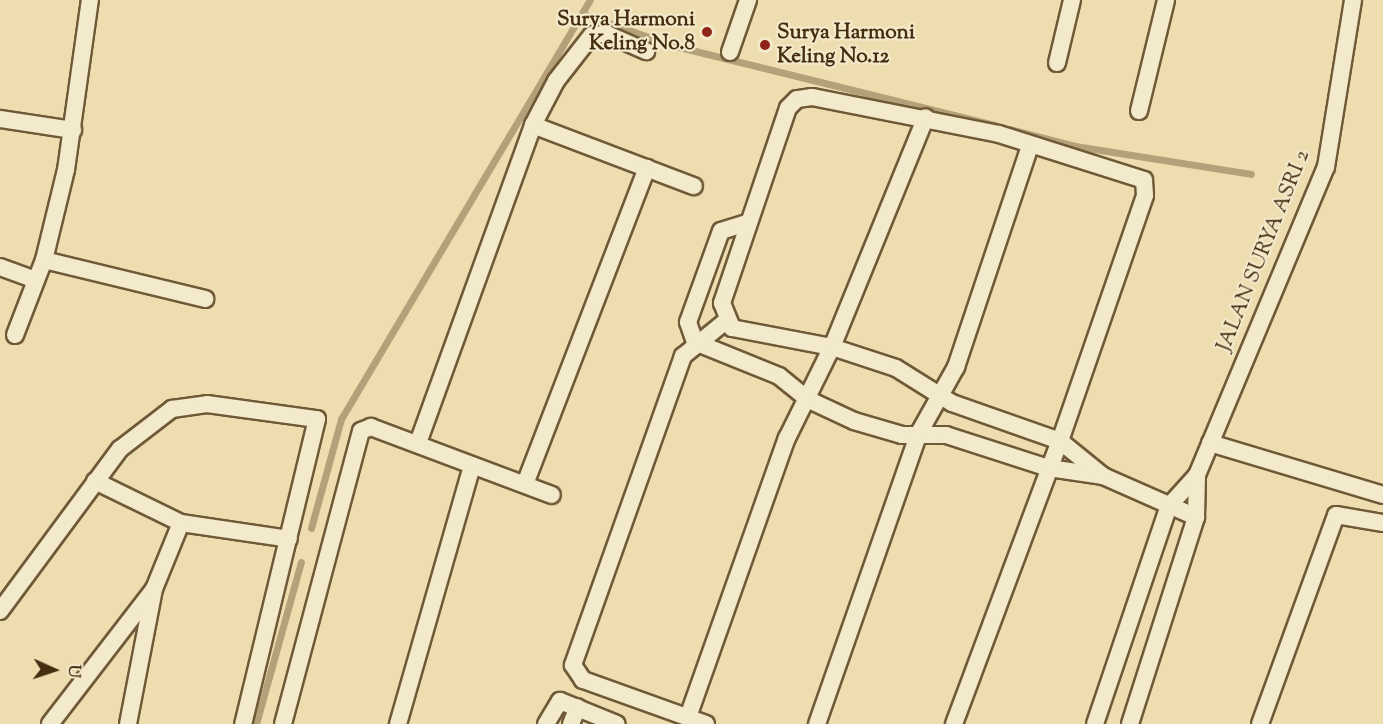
<!DOCTYPE html>
<html>
<head>
<meta charset="utf-8">
<style>
  body { margin:0 }
  #map { position:relative; width:1383px; height:724px; overflow:hidden; background:#edddaf; font-family:"Sorts Mill Goudy",serif }
  div>[style] { position:absolute }
  .stream>* { height:7px; margin:-3.5px; padding:0 3.5px; transform-origin:3.5px; border-radius:3.5px; background:#b4a179 }
  .roads { filter:drop-shadow(2px 0 #6f5937) drop-shadow(-2px 0 #6f5937) drop-shadow(0 2px #6f5937) drop-shadow(0 -2px #6f5937) }
  .street>* { height:16px; margin:-8px; padding:0 8px; transform-origin:8px; border-radius:8px; background:#f3e9cb }
  .dots>* { width:16px; height:16px; translate:-50% -50%; box-sizing:border-box; border:3px solid #f3e9cb; border-radius:50% }
  span { translate:-50% -50%; white-space:nowrap; text-align:center; line-height:1.15; -webkit-text-stroke:4.5px #f3e9cb; paint-order:stroke }
  .poi-label { font-size:21px; color:#452d0f; font-weight:700 }
  .right { translate:-100% -50%; text-align:right }
  .left { translate:0 -50%; text-align:left }
  .street-label { font-size:21px; color:#452d0f }
  .north { position:absolute; left:24px; top:640px; width:60px; height:60px; -webkit-text-stroke:4px #f3e9cb; paint-order:stroke; rotate:93deg; font-size:16px; font-weight:700; line-height:24px; text-align:center; color:#452d0f }
  .north::after { content:''; display:block; margin:auto; width:21px; height:27px; background:#452d0f; clip-path:polygon(50% 0,100% 100%,50% 72%,0 100%) }
</style>
</head>
<body>
<div id="map">
  <div class="stream">
    <div style="left:583px;top:14px;width:93px;rotate:19.4deg"></div>
    <div style="left:671px;top:45px;width:334px;rotate:13.9deg"></div>
    <div style="left:1009px;top:129px;width:68px;rotate:14.4deg"></div>
    <div style="left:1075px;top:146px;width:178px;rotate:9deg"></div>
    <div style="left:311px;top:528px;width:113px;rotate:-74.6deg"></div>
    <div style="left:341px;top:419px;width:487px;rotate:-59.3deg"></div>
    <div style="left:256px;top:724px;width:168px;rotate:-74.5deg"></div>
  </div>
  <div class="roads">
    <div class="street">
      <div style="left:730px;top:52px;width:55px;rotate:-70.9deg"></div>
      <div style="left:1057px;top:63px;width:65px;rotate:-76.6deg"></div>
      <div style="left:1139px;top:111px;width:114px;rotate:-76.3deg"></div>
      <div style="left:0;top:119px;width:74px;rotate:8.6deg"></div>
      <div style="left:533px;top:125px;width:172px;rotate:20.8deg"></div>
      <div style="left:747px;top:223px;width:27px;rotate:163deg"></div>
      <div style="left:721px;top:231px;width:97px;rotate:109.9deg"></div>
      <div style="left:688px;top:322px;width:21px;rotate:71deg"></div>
      <div style="left:695px;top:342px;width:91px;rotate:22deg"></div>
      <div style="left:779px;top:376px;width:36px;rotate:39deg"></div>
      <div style="left:807px;top:399px;width:52px;rotate:25.1deg"></div>
      <div style="left:854px;top:421px;width:50px;rotate:16.3deg"></div>
      <div style="left:902px;top:435px;width:44px"></div>
      <div style="left:946px;top:435px;width:108px;rotate:17.8deg"></div>
      <div style="left:1049px;top:468px;width:55px;rotate:8.4deg"></div>
      <div style="left:1103px;top:476px;width:102px;rotate:23.8deg"></div>
      <div style="left:44px;top:260px;width:166px;rotate:13.6deg"></div>
      <div style="left:0;top:267px;width:38px;rotate:20deg"></div>
      <div style="left:15px;top:335px;width:80px;rotate:-68.9deg"></div>
      <div style="left:44px;top:260px;width:93px;rotate:-76.3deg"></div>
      <div style="left:66px;top:170px;width:172px;rotate:-82deg"></div>
      <div style="left:418px;top:443px;width:338px;rotate:-70.1deg"></div>
      <div style="left:533px;top:125px;width:50px;rotate:-62.4deg"></div>
      <div style="left:556px;top:81px;width:58px;rotate:-52deg"></div>
      <div style="left:592px;top:35px;width:15px;rotate:-4deg"></div>
      <div style="left:607px;top:34px;width:43px;rotate:23.6deg"></div>
      <div style="left:1210px;top:443px;width:181px;rotate:16.7deg"></div>
      <div style="left:95px;top:481px;width:96px;rotate:26deg"></div>
      <div style="left:181px;top:523px;width:109px;rotate:8.4deg"></div>
      <div style="left:525px;top:484px;width:339px;rotate:-68.9deg"></div>
      <div style="left:154px;top:589px;width:71px;rotate:-67.8deg"></div>
      <div style="left:0;top:611px;width:202px;rotate:-53.5deg"></div>
      <div style="left:120px;top:449px;width:66px;rotate:-37.6deg"></div>
      <div style="left:172px;top:409px;width:35px;rotate:-8deg"></div>
      <div style="left:207px;top:404px;width:111px;rotate:7.8deg"></div>
      <div style="left:317px;top:419px;width:314px;rotate:103.6deg"></div>
      <div style="left:688px;top:717px;width:296px;rotate:-70.5deg"></div>
      <div style="left:787px;top:438px;width:102px;rotate:-63.7deg"></div>
      <div style="left:832px;top:347px;width:248px;rotate:-67.8deg"></div>
      <div style="left:50px;top:724px;width:170px;rotate:-52.4deg"></div>
      <div style="left:154px;top:589px;width:137px;rotate:100.9deg"></div>
      <div style="left:283px;top:724px;width:303px;rotate:-75.1deg"></div>
      <div style="left:361px;top:431px;width:11px;rotate:-22deg"></div>
      <div style="left:371px;top:427px;width:193px;rotate:20.6deg"></div>
      <div style="left:398px;top:724px;width:268px;rotate:-74deg"></div>
      <div style="left:546px;top:724px;width:27px;rotate:-59deg"></div>
      <div style="left:560px;top:701px;width:61px;rotate:22deg"></div>
      <div style="left:571px;top:724px;width:18px;rotate:-68deg"></div>
      <div style="left:706px;top:724px;width:131px;rotate:-160.3deg"></div>
      <div style="left:583px;top:680px;width:18px;rotate:-124deg"></div>
      <div style="left:573px;top:665px;width:328px;rotate:-70.4deg"></div>
      <div style="left:683px;top:356px;width:57px;rotate:-39.3deg"></div>
      <div style="left:817px;top:724px;width:308px;rotate:-70.7deg"></div>
      <div style="left:919px;top:433px;width:76px;rotate:-60.7deg"></div>
      <div style="left:956px;top:367px;width:233px;rotate:-71.5deg"></div>
      <div style="left:954px;top:724px;width:302px;rotate:-69.5deg"></div>
      <div style="left:1060px;top:441px;width:260px;rotate:-70.9deg"></div>
      <div style="left:1145px;top:195px;width:15px;rotate:-94deg"></div>
      <div style="left:1144px;top:180px;width:152px;rotate:-162.4deg"></div>
      <div style="left:999px;top:134px;width:191px;rotate:-168.8deg"></div>
      <div style="left:812px;top:97px;width:15px;rotate:172deg"></div>
      <div style="left:797px;top:99px;width:13px;rotate:135deg"></div>
      <div style="left:788px;top:108px;width:206px;rotate:108.7deg"></div>
      <div style="left:722px;top:303px;width:27px;rotate:68deg"></div>
      <div style="left:732px;top:328px;width:102px;rotate:10.8deg"></div>
      <div style="left:832px;top:347px;width:67px;rotate:18.2deg"></div>
      <div style="left:896px;top:368px;width:66px;rotate:32deg"></div>
      <div style="left:952px;top:403px;width:114px;rotate:19.4deg"></div>
      <div style="left:1060px;top:441px;width:55px;rotate:39.1deg"></div>
      <div style="left:1095px;top:724px;width:230px;rotate:-71.3deg"></div>
      <div style="left:1169px;top:506px;width:42px;rotate:-47.9deg"></div>
      <div style="left:1197px;top:475px;width:334px;rotate:-67.3deg"></div>
      <div style="left:1326px;top:167px;width:169px;rotate:-80.8deg"></div>
      <div style="left:1130px;top:724px;width:217px;rotate:-72.3deg"></div>
      <div style="left:1196px;top:517px;width:42px;rotate:-88.6deg"></div>
      <div style="left:1260px;top:724px;width:222px;rotate:-70deg"></div>
      <div style="left:1336px;top:515px;width:48px;rotate:9.7deg"></div>
    </div>
  </div>
  <div class="dots">
    <div style="left:707px;top:32px;background:#8f2418"></div>
    <div style="left:765px;top:45px;background:#8f2418"></div>
  </div>
  <div class="poi-label">
    <span class="right" style="left:695px;top:32px">Surya Harmoni<br>Keling No.8</span>
    <span class="left" style="left:777px;top:45px">Surya Harmoni<br>Keling No.12</span>
  </div>
  <div class="street-label">
    <span style="left:1264px;top:251px;rotate:-68deg">JALAN SURYA ASRI 2</span>
  </div>
  <div class="north">U</div>
</div>
</body>
</html>
